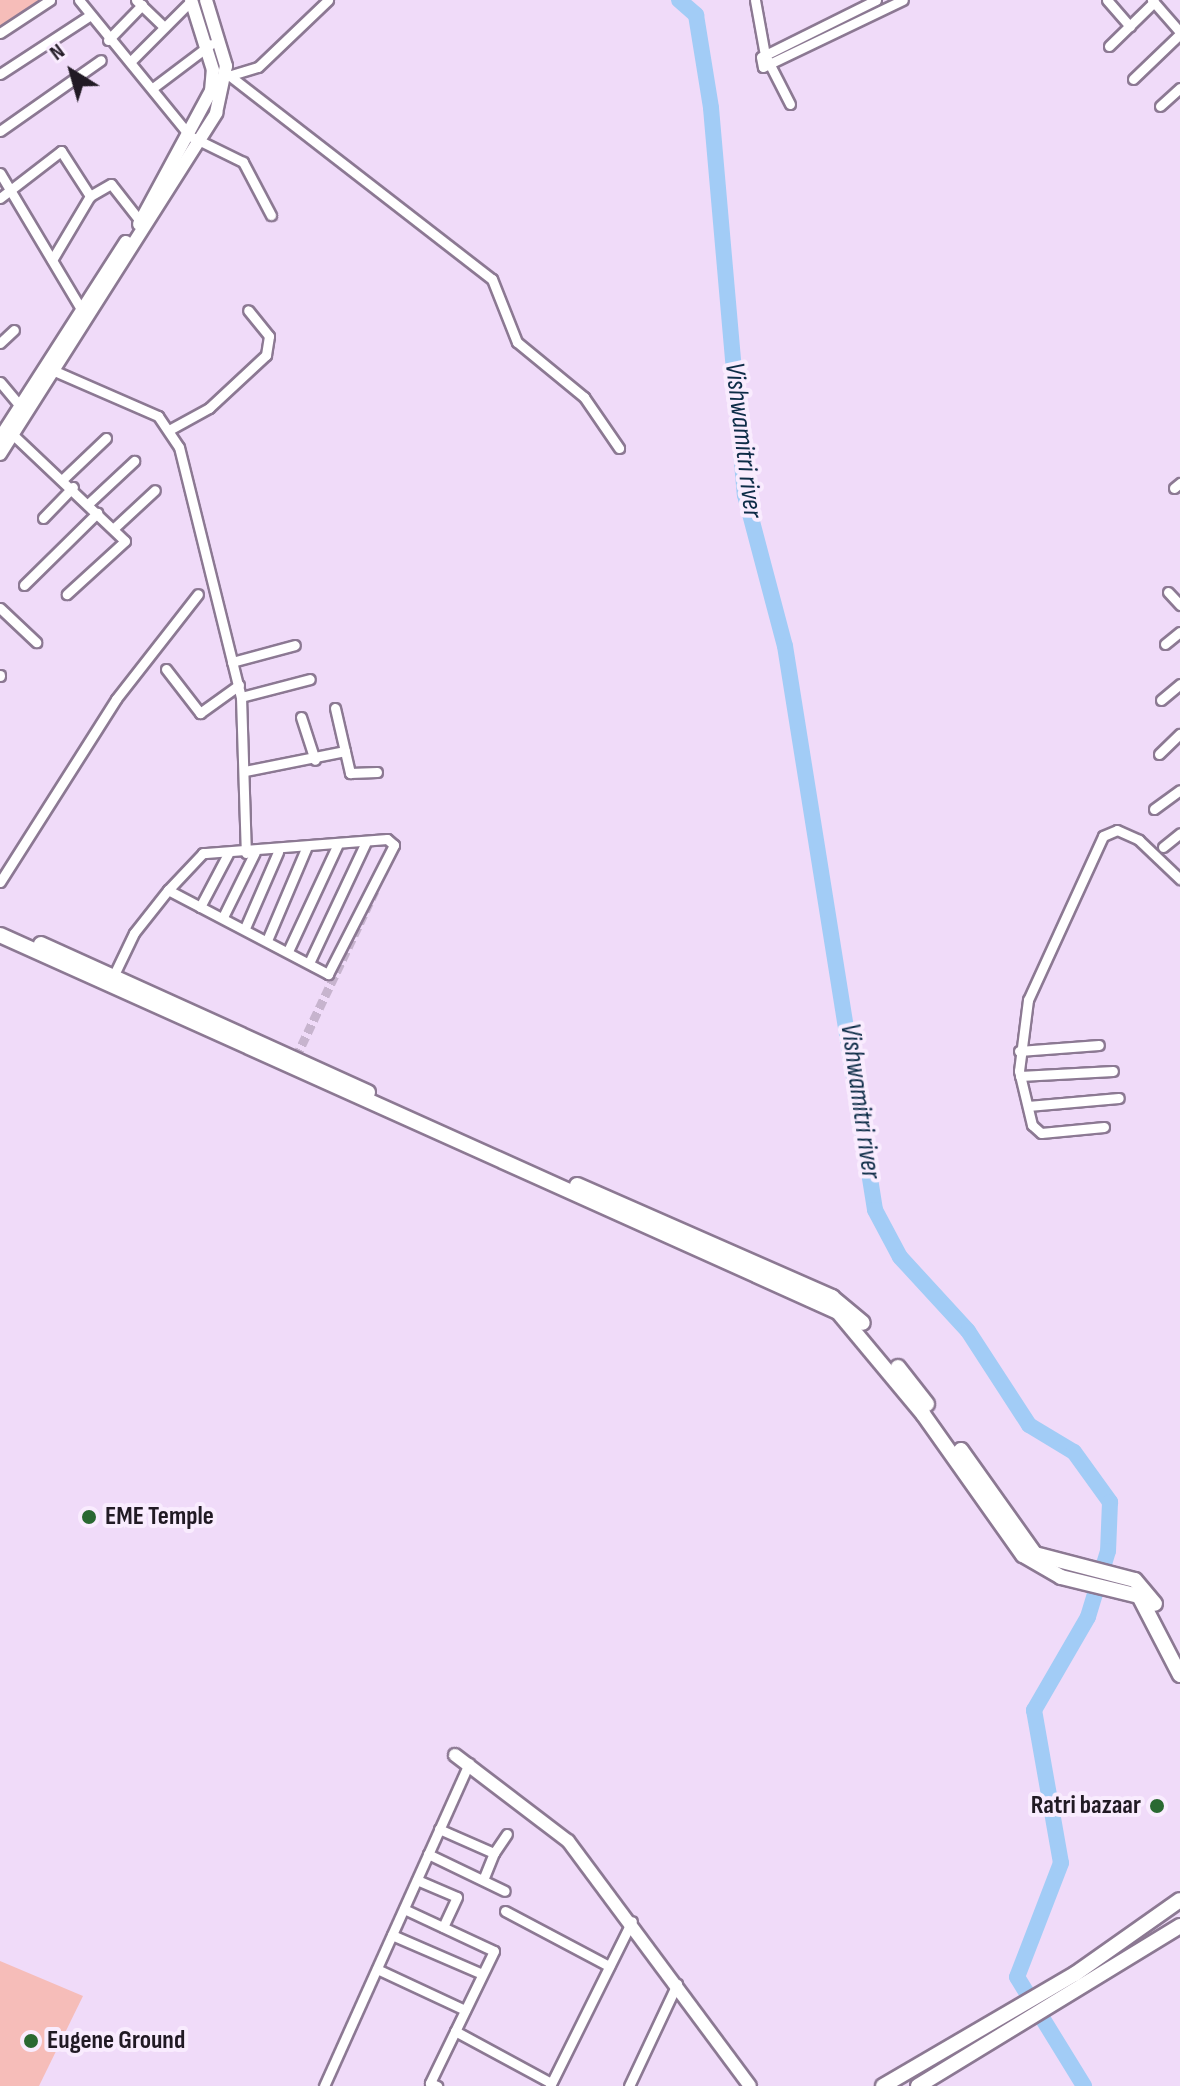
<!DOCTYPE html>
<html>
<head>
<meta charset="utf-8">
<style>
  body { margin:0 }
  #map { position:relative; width:1180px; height:2086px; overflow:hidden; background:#f0dbf9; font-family:"Sofia Sans Condensed",sans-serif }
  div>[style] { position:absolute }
  .green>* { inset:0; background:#f6bdb9 }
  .river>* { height:16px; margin:-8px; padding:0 8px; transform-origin:8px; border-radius:8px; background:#a2ccf6 }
  .minor-tunnel>* { height:9px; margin-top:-4.5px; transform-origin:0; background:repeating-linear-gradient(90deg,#c7b4ce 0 9px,transparent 0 13.5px) }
  .roads { filter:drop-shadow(2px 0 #8c7993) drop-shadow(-2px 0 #8c7993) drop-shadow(0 2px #8c7993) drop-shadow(0 -2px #8c7993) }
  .minor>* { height:9px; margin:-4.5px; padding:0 4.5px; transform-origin:4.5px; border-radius:4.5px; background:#fff }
  .tertiary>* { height:12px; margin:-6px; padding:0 6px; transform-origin:6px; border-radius:6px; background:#fff }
  .secondary>* { height:14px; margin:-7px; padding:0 7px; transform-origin:7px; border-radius:7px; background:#fff }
  .primary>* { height:14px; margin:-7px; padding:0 7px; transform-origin:7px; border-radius:7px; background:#fff }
  .dots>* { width:22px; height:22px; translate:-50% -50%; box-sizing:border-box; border:4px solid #f9ecfe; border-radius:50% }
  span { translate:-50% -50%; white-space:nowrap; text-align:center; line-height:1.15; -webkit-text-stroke:8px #f9ecfe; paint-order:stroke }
  .poi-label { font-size:26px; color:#211a24; font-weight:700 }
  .left { translate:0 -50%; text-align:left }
  .right { translate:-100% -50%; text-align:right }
  .water-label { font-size:28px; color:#0d2c47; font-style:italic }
  .north { position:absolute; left:32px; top:32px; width:80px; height:80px; -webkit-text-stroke:6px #f9ecfe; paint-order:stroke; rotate:323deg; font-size:22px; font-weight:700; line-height:32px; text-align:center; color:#211a24 }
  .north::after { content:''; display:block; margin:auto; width:28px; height:36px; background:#211a24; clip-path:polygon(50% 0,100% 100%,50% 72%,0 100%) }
</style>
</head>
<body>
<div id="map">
  <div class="green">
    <div style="clip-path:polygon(0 0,39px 0,0 27px)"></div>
    <div style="clip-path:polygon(0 1961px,83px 1996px,39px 2086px,0 2086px)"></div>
  </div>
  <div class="river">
    <div style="left:679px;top:0;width:23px;rotate:41deg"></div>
    <div style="left:696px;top:15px;width:94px;rotate:80.8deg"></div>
    <div style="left:711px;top:108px;width:388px;rotate:85deg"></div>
    <div style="left:745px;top:495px;width:156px;rotate:75.2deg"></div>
    <div style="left:785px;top:646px;width:571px;rotate:80.93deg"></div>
    <div style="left:875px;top:1210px;width:53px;rotate:62deg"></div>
    <div style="left:900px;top:1257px;width:100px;rotate:47.4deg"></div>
    <div style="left:968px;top:1331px;width:112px;rotate:57deg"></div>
    <div style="left:1029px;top:1425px;width:52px;rotate:31deg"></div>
    <div style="left:1074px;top:1452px;width:62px;rotate:54.2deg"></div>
    <div style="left:1110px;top:1502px;width:49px;rotate:92.3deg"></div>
    <div style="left:1108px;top:1551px;width:69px;rotate:106.9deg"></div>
    <div style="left:1088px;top:1617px;width:108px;rotate:120.1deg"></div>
    <div style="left:1034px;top:1710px;width:155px;rotate:80deg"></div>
    <div style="left:1061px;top:1863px;width:122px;rotate:111.1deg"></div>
    <div style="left:1017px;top:1977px;width:128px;rotate:58.4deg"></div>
  </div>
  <div class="minor-tunnel">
    <div style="left:296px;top:1057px;width:184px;rotate:-64.6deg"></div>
  </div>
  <div class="roads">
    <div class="minor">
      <div style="left:79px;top:0;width:176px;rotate:50.8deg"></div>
      <div style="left:190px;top:136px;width:59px;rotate:26.1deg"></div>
      <div style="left:243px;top:162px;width:60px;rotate:62.2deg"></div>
      <div style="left:136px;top:0;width:39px;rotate:44deg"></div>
      <div style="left:755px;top:0;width:56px;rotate:79.7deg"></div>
      <div style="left:765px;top:55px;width:55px;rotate:63deg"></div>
      <div style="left:876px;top:0;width:128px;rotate:153.6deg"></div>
      <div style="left:761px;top:57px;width:10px;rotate:79deg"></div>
      <div style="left:763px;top:67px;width:155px;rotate:-25.6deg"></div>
      <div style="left:1107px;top:0;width:35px;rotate:49deg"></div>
      <div style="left:1152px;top:0;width:43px;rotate:48.8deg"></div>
      <div style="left:0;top:33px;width:60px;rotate:-33.4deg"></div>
      <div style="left:108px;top:40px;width:49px;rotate:-45.8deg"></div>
      <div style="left:1109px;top:46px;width:63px;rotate:-44.4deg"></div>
      <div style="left:130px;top:62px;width:86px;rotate:-45deg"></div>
      <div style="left:0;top:74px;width:106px;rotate:-33.1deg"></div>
      <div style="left:228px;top:76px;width:31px;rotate:-17deg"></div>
      <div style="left:258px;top:67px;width:97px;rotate:-43.7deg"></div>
      <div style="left:230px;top:76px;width:331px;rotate:37.8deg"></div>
      <div style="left:492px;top:279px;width:68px;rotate:68.4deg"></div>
      <div style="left:517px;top:342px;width:87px;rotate:39.4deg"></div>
      <div style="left:584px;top:397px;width:62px;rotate:55.5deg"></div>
      <div style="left:1133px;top:79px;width:65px;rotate:-43.8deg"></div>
      <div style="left:154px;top:87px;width:71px;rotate:-37deg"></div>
      <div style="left:1160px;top:106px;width:27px;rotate:-42deg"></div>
      <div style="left:0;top:131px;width:123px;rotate:-35.1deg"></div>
      <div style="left:0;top:173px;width:164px;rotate:59.2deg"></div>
      <div style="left:90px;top:196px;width:24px;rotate:-30deg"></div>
      <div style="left:111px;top:184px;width:47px;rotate:51.9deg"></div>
      <div style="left:0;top:198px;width:77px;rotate:-37.6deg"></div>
      <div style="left:61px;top:151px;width:54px;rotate:57.2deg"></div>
      <div style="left:90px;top:196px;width:74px;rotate:120.7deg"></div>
      <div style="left:0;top:343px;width:19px;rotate:-43deg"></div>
      <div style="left:50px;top:369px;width:118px;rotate:23.5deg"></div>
      <div style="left:158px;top:416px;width:37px;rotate:56deg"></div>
      <div style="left:179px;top:447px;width:258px;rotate:76.1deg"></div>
      <div style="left:241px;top:697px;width:156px;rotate:88.2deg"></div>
      <div style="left:0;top:382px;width:31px;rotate:50deg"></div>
      <div style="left:8px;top:430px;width:161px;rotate:43.5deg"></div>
      <div style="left:125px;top:541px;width:79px;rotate:137.6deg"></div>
      <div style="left:169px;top:430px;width:46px;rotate:-28.8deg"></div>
      <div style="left:209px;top:408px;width:78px;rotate:-42.9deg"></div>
      <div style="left:266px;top:355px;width:19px;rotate:-81deg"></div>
      <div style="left:269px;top:336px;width:33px;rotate:-129deg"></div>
      <div style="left:64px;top:478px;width:58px;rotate:-43.6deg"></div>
      <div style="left:1174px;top:488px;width:8px;rotate:-40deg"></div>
      <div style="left:89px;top:503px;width:62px;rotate:-43deg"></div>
      <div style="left:43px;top:518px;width:43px;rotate:-45.9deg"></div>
      <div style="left:113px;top:529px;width:57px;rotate:-42.9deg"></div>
      <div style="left:24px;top:585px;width:103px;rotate:-44.6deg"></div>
      <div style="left:1168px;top:592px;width:18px;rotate:47deg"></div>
      <div style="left:0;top:608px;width:50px;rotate:43.4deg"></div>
      <div style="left:1165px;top:644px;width:19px;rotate:-39deg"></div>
      <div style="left:232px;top:662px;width:65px;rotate:-15.1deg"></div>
      <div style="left:166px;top:669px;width:56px;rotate:52.3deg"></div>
      <div style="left:200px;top:713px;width:48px;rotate:-35.7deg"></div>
      <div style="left:0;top:675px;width:1px;rotate:90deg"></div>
      <div style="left:241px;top:697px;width:71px;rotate:-14.6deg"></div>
      <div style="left:1161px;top:700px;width:25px;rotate:-40deg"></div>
      <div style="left:335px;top:708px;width:67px;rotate:77deg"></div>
      <div style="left:350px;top:773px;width:27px;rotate:-2deg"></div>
      <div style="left:301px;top:717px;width:45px;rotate:72deg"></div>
      <div style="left:1159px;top:754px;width:29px;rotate:-44deg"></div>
      <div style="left:245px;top:771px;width:102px;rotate:-11.3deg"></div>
      <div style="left:1154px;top:809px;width:32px;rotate:-36deg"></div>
      <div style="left:1163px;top:847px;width:22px;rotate:-39deg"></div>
      <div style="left:0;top:882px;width:217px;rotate:-57.6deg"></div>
      <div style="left:116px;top:699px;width:133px;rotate:-52deg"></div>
      <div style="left:200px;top:907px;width:60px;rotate:-62.2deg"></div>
      <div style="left:223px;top:917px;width:72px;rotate:-63.8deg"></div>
      <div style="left:245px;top:928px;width:83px;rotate:-66.5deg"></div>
      <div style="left:268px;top:938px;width:100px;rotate:-67deg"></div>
      <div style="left:289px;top:949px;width:114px;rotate:-65deg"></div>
      <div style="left:309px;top:963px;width:132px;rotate:-64.8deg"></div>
      <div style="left:111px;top:981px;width:53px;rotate:-64.4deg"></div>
      <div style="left:134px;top:933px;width:55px;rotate:-51.7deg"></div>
      <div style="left:168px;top:890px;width:181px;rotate:27.7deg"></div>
      <div style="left:328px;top:974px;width:145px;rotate:-62.9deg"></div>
      <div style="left:394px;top:845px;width:9px;rotate:-139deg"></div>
      <div style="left:387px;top:839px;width:185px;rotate:175.6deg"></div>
      <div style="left:203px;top:853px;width:51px;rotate:133.4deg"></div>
      <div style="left:1019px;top:1051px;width:80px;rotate:-4.3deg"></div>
      <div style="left:1020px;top:1076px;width:93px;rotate:-3.1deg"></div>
      <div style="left:1028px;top:1106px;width:91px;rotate:-5deg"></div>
      <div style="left:1104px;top:1127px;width:63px;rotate:174.6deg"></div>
      <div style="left:1041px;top:1133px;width:12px;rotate:-138deg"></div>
      <div style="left:1032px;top:1125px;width:56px;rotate:-103.5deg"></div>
      <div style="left:1019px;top:1071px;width:72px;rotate:-82.8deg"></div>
      <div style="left:1028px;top:1000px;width:180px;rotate:-65.4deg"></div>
      <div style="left:1103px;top:836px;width:15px;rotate:-23deg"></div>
      <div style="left:1117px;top:830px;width:24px;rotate:24deg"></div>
      <div style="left:1139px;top:840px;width:57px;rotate:43.6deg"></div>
      <div style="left:439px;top:1829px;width:60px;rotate:23.6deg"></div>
      <div style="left:494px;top:1853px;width:23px;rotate:-56deg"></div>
      <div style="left:428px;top:1854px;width:85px;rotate:25.7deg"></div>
      <div style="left:417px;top:1880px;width:43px;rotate:23deg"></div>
      <div style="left:457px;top:1897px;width:33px;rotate:115deg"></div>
      <div style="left:483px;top:1880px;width:29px;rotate:-68deg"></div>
      <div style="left:404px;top:1909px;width:99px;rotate:25deg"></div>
      <div style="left:494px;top:1951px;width:147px;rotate:115.9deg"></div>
      <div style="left:430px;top:2083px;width:8px;rotate:23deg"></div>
      <div style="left:505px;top:1911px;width:118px;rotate:27.9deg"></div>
      <div style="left:392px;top:1935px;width:98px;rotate:23.4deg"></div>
      <div style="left:377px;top:1969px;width:97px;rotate:25deg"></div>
      <div style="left:455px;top:2031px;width:109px;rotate:28.4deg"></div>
      <div style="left:324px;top:2086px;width:354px;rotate:-65.8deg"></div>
      <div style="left:550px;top:2086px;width:184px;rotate:-63.6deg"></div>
      <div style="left:629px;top:2086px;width:113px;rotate:-64.8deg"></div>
    </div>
    <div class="tertiary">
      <div style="left:139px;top:224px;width:151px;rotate:-61.6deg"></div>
      <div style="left:211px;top:91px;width:21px;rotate:-85deg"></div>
      <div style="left:213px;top:70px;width:73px;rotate:-107.4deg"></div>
      <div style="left:0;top:438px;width:233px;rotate:-57.3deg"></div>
      <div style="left:0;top:454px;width:404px;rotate:-57.6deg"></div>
      <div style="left:216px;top:113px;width:48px;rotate:-78deg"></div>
      <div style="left:226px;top:66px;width:69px;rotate:-106.9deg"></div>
      <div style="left:455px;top:1755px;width:142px;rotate:37.3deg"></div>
      <div style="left:568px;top:1841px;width:305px;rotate:53.4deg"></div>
    </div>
    <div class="secondary">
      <div style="left:0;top:935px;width:919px;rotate:24.22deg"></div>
      <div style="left:838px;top:1312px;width:133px;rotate:50.2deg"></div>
      <div style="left:923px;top:1414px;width:173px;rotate:54.7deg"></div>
      <div style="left:1023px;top:1555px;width:44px;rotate:30.1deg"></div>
      <div style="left:1061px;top:1577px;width:80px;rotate:13.7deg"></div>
      <div style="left:1139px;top:1596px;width:89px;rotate:62.6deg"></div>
      <div style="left:41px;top:944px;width:359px;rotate:24.4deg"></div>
      <div style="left:577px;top:1185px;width:279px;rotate:23.7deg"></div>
      <div style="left:832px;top:1297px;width:40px;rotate:40deg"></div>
      <div style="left:898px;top:1367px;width:47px;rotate:51.9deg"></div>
      <div style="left:961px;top:1450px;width:128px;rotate:54.6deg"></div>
      <div style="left:1035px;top:1554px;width:103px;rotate:14.6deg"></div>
      <div style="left:1135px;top:1580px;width:31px;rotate:50deg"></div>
    </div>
    <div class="primary">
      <div style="left:883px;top:2086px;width:222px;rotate:-30.3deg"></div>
      <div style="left:1075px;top:1974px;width:128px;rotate:-35.2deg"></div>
      <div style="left:918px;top:2086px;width:307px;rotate:-31.4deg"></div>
    </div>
  </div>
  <div class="dots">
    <div style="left:89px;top:1517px;background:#2a6932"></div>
    <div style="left:1157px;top:1806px;background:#2a6932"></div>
    <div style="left:31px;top:2041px;background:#2a6932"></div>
  </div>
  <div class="poi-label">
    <span class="left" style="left:105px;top:1517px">EME Temple</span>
    <span class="right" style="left:1141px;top:1806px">Ratri bazaar</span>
    <span class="left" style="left:47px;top:2041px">Eugene Ground</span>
  </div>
  <div class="water-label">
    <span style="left:743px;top:440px;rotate:83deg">Vishwamitri river</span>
    <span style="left:860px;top:1101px;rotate:82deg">Vishwamitri river</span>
  </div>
  <div class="north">N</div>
</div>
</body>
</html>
